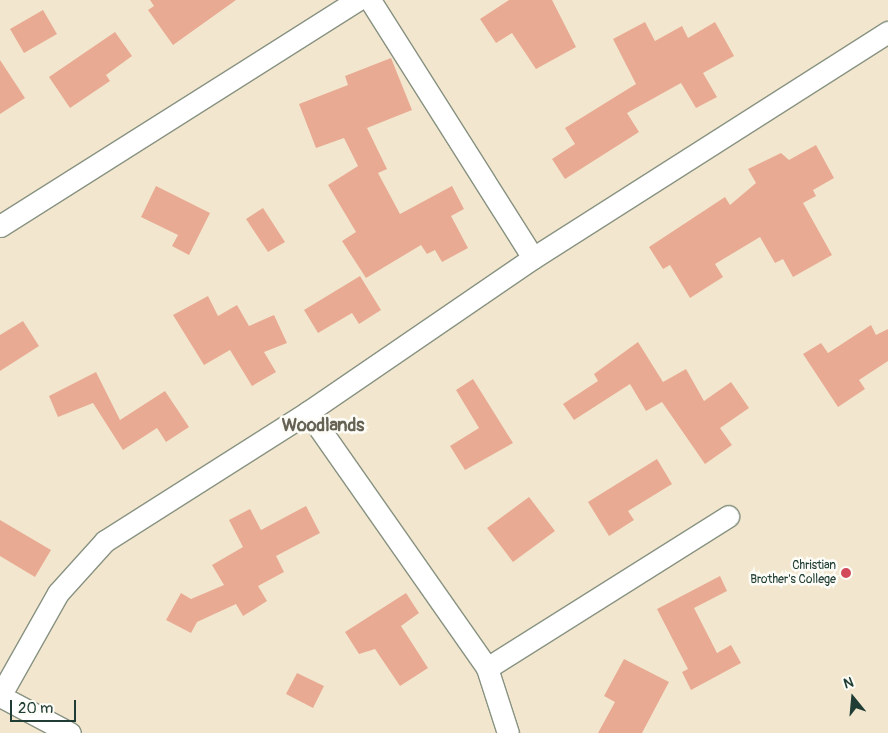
<!DOCTYPE html>
<html>
<head>
<meta charset="utf-8">
<style>
  body { margin:0 }
  #map { position:relative; width:888px; height:733px; overflow:hidden; background:#f2e7ce; font-family:Pangolin,sans-serif }
  div>[style] { position:absolute }
  .building>* { inset:0; background:#e9aa93 }
  .roads { filter:drop-shadow(1px 0 #889281) drop-shadow(-1px 0 #889281) drop-shadow(0 1px #889281) drop-shadow(0 -1px #889281) }
  .minor>* { height:21px; margin:-10.5px; padding:0 10.5px; transform-origin:10.5px; border-radius:10.5px; background:#fff }
  .dots>* { width:14px; height:14px; translate:-50% -50%; box-sizing:border-box; border:2px solid #fdfcf7; border-radius:50% }
  span { translate:-50% -50%; white-space:nowrap; text-align:center; line-height:1.15; -webkit-text-stroke:5px #fdfcf7; paint-order:stroke }
  .poi-label { font-size:12px; color:#1f3d34 }
  .right { translate:-100% -50%; text-align:right }
  .district-label { font-size:18px; color:#666355; font-weight:700 }
  .north { position:absolute; left:828px; top:673px; width:50px; height:50px; -webkit-text-stroke:4px #fdfcf7; paint-order:stroke; rotate:343deg; font-size:14px; font-weight:700; line-height:20px; text-align:center; color:#1f3d34 }
  .north::after { content:''; display:block; margin:auto; width:18px; height:22px; background:#1f3d34; clip-path:polygon(50% 0,100% 100%,50% 72%,0 100%) }
  .scale { position:absolute; left:10px; top:700px; width:66px; height:22px; box-sizing:border-box; border:2px solid #1f3d34; border-top:0; padding-left:6px; font-size:15px; line-height:18px; white-space:nowrap; color:#1f3d34; -webkit-text-stroke:4px #fdfcf7; paint-order:stroke }
</style>
</head>
<body>
<div id="map">
  <div class="building">
    <div style="clip-path:polygon(150px 0,236px 0,173px 45px,148px 10px,154px 6px)"></div>
    <div style="clip-path:polygon(509px 0,552px 0,576px 47px,536px 69px,512px 33px,496px 43px,480px 19px)"></div>
    <div style="clip-path:polygon(43px 10px,57px 34px,24px 53px,10px 29px)"></div>
    <div style="clip-path:polygon(645px 22px,655px 41px,682px 26px,688px 38px,715px 22px,734px 56px,703px 73px,717px 97px,696px 108px,681px 83px,627px 113px,639px 132px,565px 179px,552px 159px,575px 144px,565px 128px,636px 84px,613px 39px)"></div>
    <div style="clip-path:polygon(115px 32px,132px 56px,106px 75px,110px 81px,70px 108px,49px 77px)"></div>
    <div style="clip-path:polygon(391px 58px,412px 110px,367px 128px,387px 169px,378px 173px,400px 214px,452px 186px,464px 209px,451px 216px,468px 248px,442px 262px,435px 250px,427px 254px,421px 245px,366px 278px,342px 241px,356px 232px,328px 185px,358px 166px,344px 138px,316px 148px,299px 104px,348px 85px,345px 76px)"></div>
    <div style="clip-path:polygon(0 60px,25px 98px,0 114px)"></div>
    <div style="clip-path:polygon(816px 145px,834px 178px,813px 190px,816px 196px,803px 203px,832px 255px,793px 277px,783px 259px,775px 263px,760px 237px,715px 264px,723px 277px,690px 298px,670px 265px,663px 269px,649px 247px,725px 197px,730px 205px,756px 183px,748px 169px,781px 153px,789px 160px)"></div>
    <div style="clip-path:polygon(156px 186px,210px 213px,189px 255px,172px 246px,178px 235px,141px 217px)"></div>
    <div style="clip-path:polygon(263px 208px,285px 242px,268px 252px,246px 219px)"></div>
    <div style="clip-path:polygon(360px 276px,381px 310px,359px 324px,352px 313px,318px 333px,304px 310px)"></div>
    <div style="clip-path:polygon(208px 296px,218px 316px,237px 305px,249px 326px,274px 315px,287px 343px,264px 352px,276px 372px,252px 386px,230px 350px,204px 365px,173px 315px)"></div>
    <div style="clip-path:polygon(23px 321px,39px 346px,0 371px,0 335px)"></div>
    <div style="clip-path:polygon(871px 325px,876px 335px,888px 329px,888px 361px,859px 380px,865px 389px,838px 407px,803px 354px,821px 343px,828px 353px)"></div>
    <div style="clip-path:polygon(638px 342px,663px 382px,686px 369px,704px 401px,731px 382px,749px 408px,720px 428px,732px 445px,705px 464px,662px 402px,646px 411px,630px 384px,574px 420px,563px 404px,598px 381px,594px 374px)"></div>
    <div style="clip-path:polygon(96px 372px,120px 420px,165px 391px,189px 427px,166px 442px,157px 428px,123px 450px,93px 403px,58px 417px,49px 396px)"></div>
    <div style="clip-path:polygon(473px 379px,513px 443px,465px 470px,450px 446px,479px 428px,456px 390px)"></div>
    <div style="clip-path:polygon(657px 459px,672px 484px,628px 511px,634px 520px,609px 536px,588px 502px)"></div>
    <div style="clip-path:polygon(529px 497px,555px 531px,513px 562px,487px 528px)"></div>
    <div style="clip-path:polygon(306px 506px,320px 533px,276px 556px,284px 572px,258px 586px,267px 601px,243px 616px,236px 604px,197px 622px,191px 633px,166px 620px,181px 593px,191px 599px,224px 585px,212px 565px,243px 547px,229px 520px,250px 509px,261px 530px)"></div>
    <div style="clip-path:polygon(0 520px,51px 550px,35px 577px,0 556px)"></div>
    <div style="clip-path:polygon(720px 576px,727px 591px,694px 608px,717px 653px,731px 645px,741px 663px,691px 690px,682px 672px,688px 669px,657px 609px)"></div>
    <div style="clip-path:polygon(406px 593px,419px 613px,401px 626px,428px 668px,400px 686px,375px 649px,359px 654px,345px 632px)"></div>
    <div style="clip-path:polygon(624px 659px,669px 682px,642px 733px,598px 733px,615px 702px,604px 696px)"></div>
    <div style="clip-path:polygon(297px 673px,324px 686px,313px 708px,286px 694px)"></div>
  </div>
  <div class="roads">
    <div class="minor">
      <div style="left:370px;top:0;width:305px;rotate:57.7deg"></div>
      <div style="left:0;top:226px;width:423px;rotate:-32.3deg"></div>
      <div style="left:308px;top:412px;width:312px;rotate:55deg"></div>
      <div style="left:487px;top:668px;width:68px;rotate:72.1deg"></div>
      <div style="left:487px;top:668px;width:285px;rotate:-32.2deg"></div>
      <div style="left:0;top:696px;width:118px;rotate:-60.6deg"></div>
      <div style="left:58px;top:593px;width:70px;rotate:-47.9deg"></div>
      <div style="left:105px;top:541px;width:241px;rotate:-32.4deg"></div>
      <div style="left:308px;top:412px;width:273px;rotate:-34.4deg"></div>
      <div style="left:533px;top:258px;width:421px;rotate:-32.5deg"></div>
      <div style="left:0;top:696px;width:79px;rotate:27.9deg"></div>
    </div>
  </div>
  <div class="dots">
    <div style="left:846px;top:573px;background:#d1495b"></div>
  </div>
  <div class="poi-label">
    <span class="right" style="left:836px;top:573px">Christian<br>Brother's College</span>
  </div>
  <div class="district-label">
    <span style="left:323px;top:426px">Woodlands</span>
  </div>
  <div class="north">N</div>
  <div class="scale">20 m</div>
</div>
</body>
</html>
